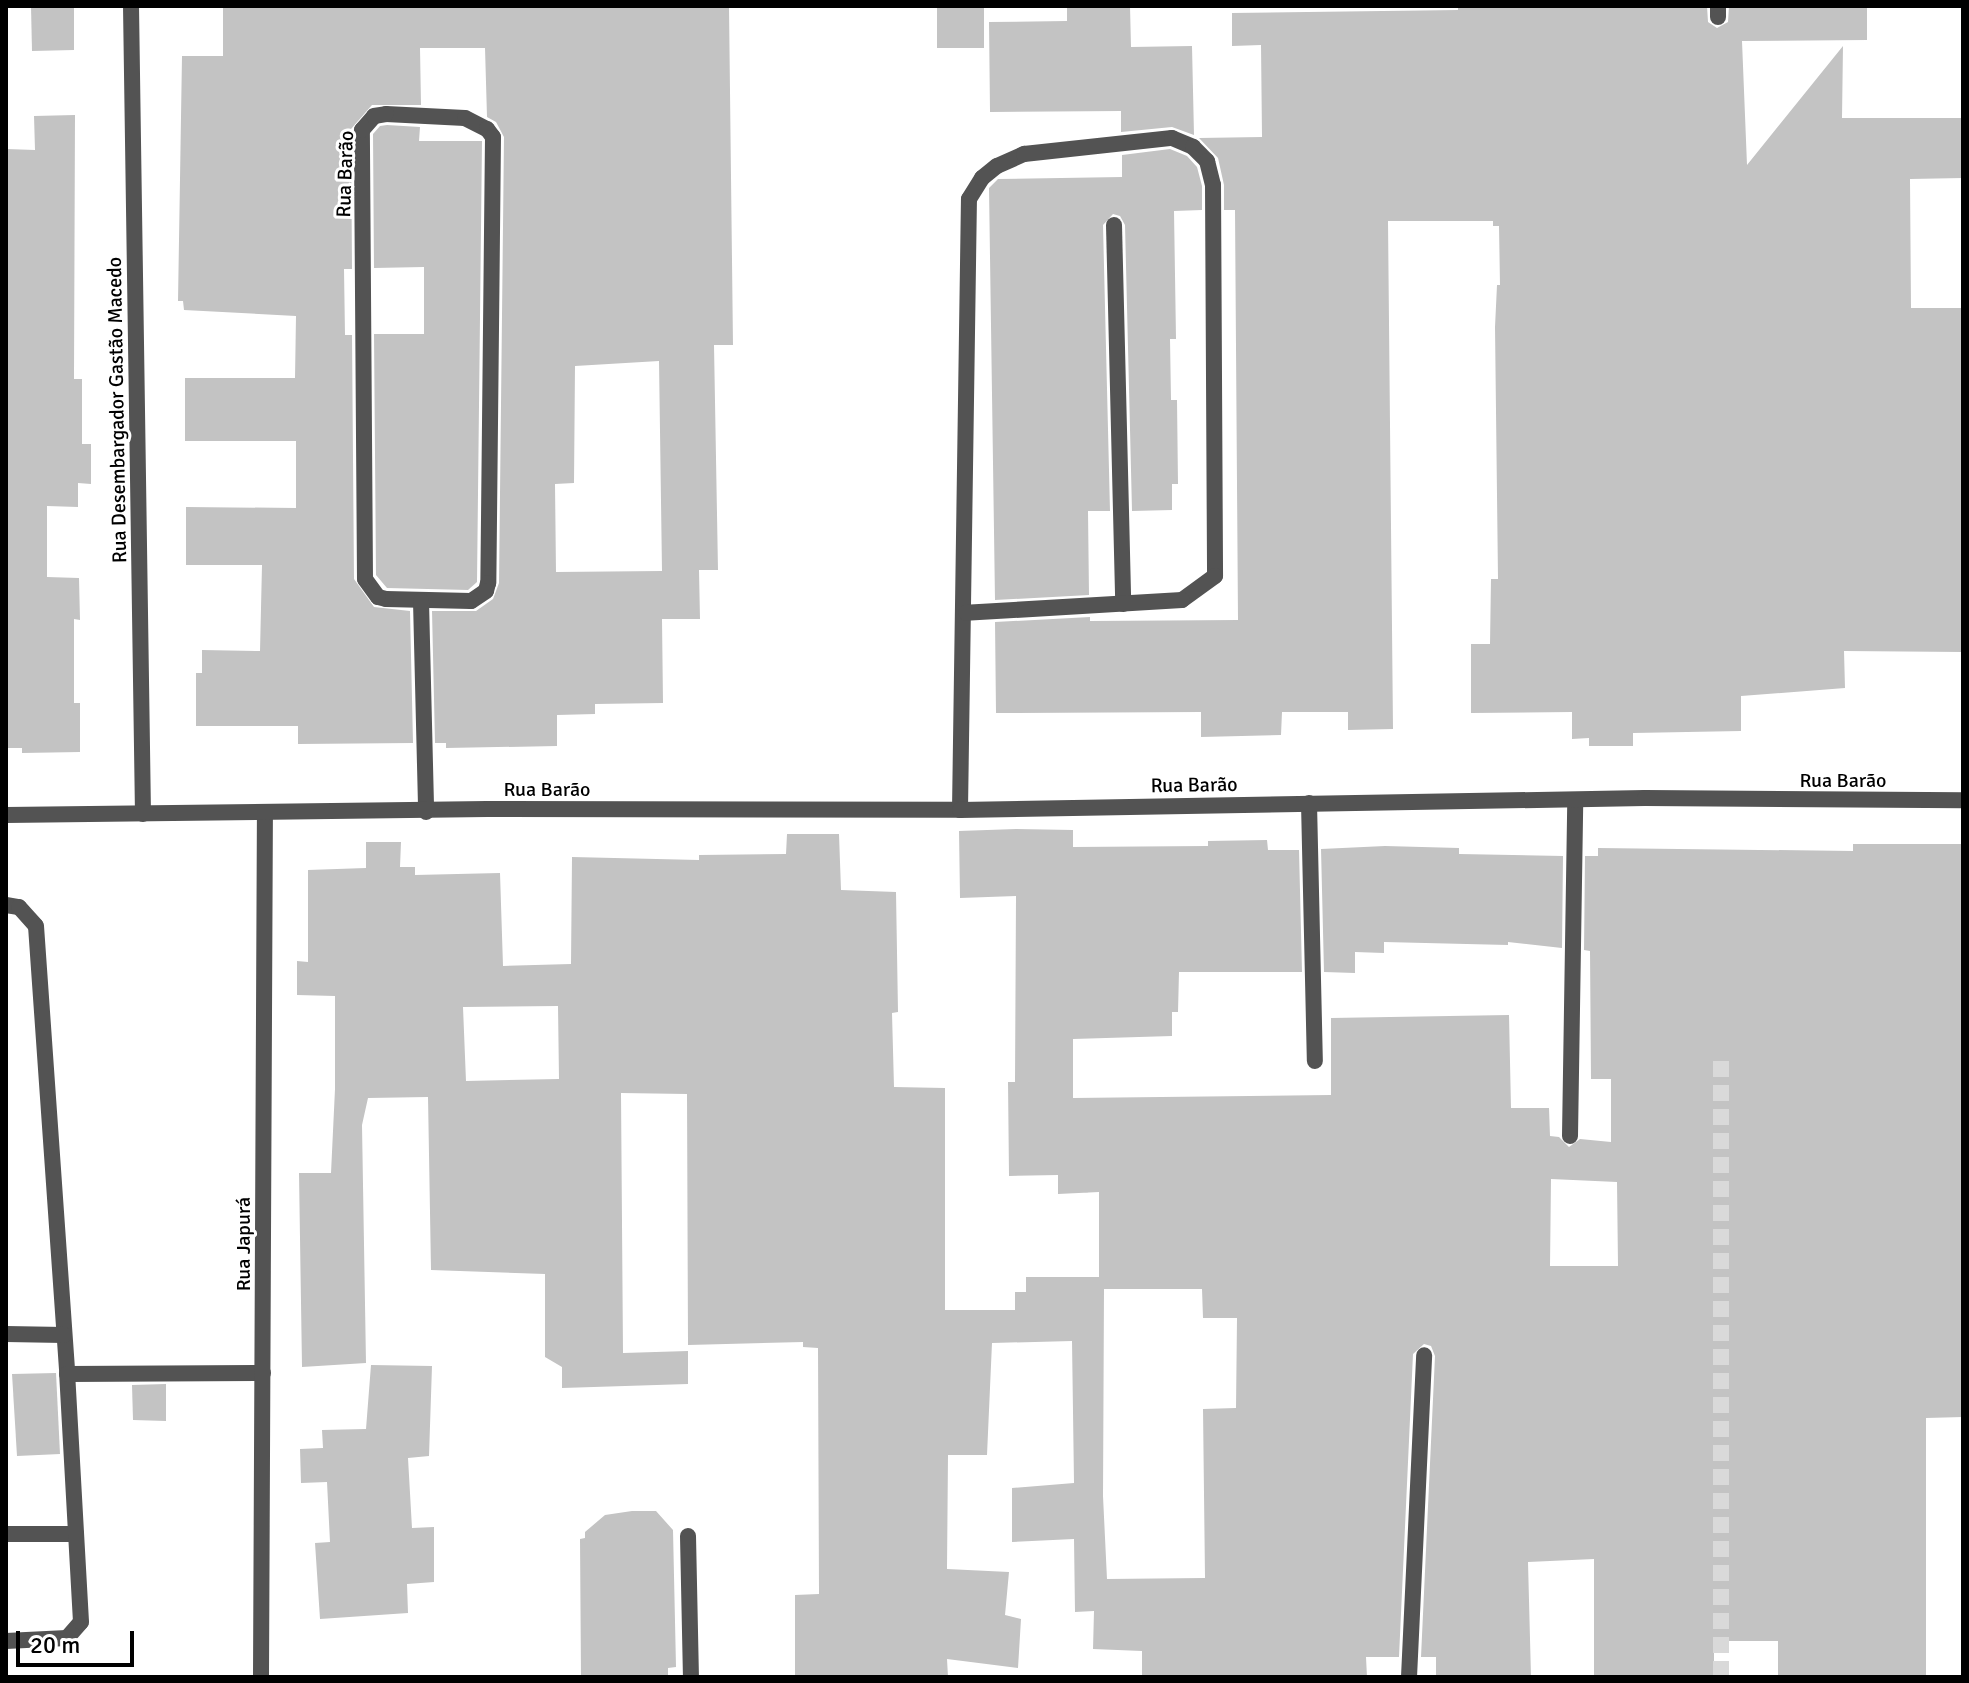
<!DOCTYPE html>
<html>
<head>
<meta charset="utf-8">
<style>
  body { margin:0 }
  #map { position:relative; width:1969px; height:1683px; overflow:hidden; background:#fff; font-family:Signika,sans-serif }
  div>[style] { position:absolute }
  .building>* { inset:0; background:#c3c3c3 }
  .minor-tunnel>* { height:16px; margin-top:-8px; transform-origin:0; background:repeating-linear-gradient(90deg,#d9d9d9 0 16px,transparent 0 24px) }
  .service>* { height:16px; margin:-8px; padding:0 8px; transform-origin:8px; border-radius:8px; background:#535353 }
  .minor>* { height:16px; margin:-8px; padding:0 8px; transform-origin:8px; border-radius:8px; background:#535353 }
  .tertiary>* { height:16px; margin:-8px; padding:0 8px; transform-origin:8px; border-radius:8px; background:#535353 }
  span { translate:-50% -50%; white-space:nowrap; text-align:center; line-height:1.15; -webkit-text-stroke:6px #fff; paint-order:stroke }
  .street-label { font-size:20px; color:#000 }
  .frame { position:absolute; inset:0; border:8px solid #000; pointer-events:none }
  .scale { position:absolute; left:16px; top:1631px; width:118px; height:36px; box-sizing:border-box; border:4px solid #000; border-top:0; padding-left:10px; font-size:24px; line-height:28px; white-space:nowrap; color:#000; -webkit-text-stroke:6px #fff; paint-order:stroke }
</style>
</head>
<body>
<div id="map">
  <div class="building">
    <div style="clip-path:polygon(31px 6px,74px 6px,74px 50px,32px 51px)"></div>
    <div style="clip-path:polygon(evenodd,729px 6px,733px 345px,714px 345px,718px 570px,699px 570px,700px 619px,662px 619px,663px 703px,595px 704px,595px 714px,557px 715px,557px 746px,446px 748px,446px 743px,435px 743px,432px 611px,476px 611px,493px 599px,499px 583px,504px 137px,496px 122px,487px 117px,485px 48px,420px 48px,421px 105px,372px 105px,351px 129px,352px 269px,344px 269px,345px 335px,352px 335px,354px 579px,374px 607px,410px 611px,413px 743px,298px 744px,298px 726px,196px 726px,196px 673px,202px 673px,202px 650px,260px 651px,262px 565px,186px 565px,186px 507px,296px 508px,296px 441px,185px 441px,185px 378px,295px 378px,296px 316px,184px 310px,183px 301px,178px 301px,182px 56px,223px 56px,223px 7px,729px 6px,659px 361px,662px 571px,556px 572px,555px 484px,574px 483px,575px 366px,659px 361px)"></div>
    <div style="clip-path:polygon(937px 6px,984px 6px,984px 48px,937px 48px)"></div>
    <div style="clip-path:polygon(1067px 6px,1130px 6px,1131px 47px,1192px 46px,1194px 135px,1172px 127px,1121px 132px,1121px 111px,990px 112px,989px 22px,1067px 21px)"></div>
    <div style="clip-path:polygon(1458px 6px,1707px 6px,1708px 22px,1717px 28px,1728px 22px,1729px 6px,1867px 6px,1867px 40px,1742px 41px,1747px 165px,1843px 46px,1842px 118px,1963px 118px,1963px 178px,1910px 179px,1911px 308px,1962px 308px,1963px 652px,1844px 651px,1845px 688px,1741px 696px,1741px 731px,1633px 733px,1633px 746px,1589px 746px,1589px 738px,1572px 739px,1572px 712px,1471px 713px,1471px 644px,1490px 644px,1491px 579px,1498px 579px,1495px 327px,1497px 285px,1500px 285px,1499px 226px,1493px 226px,1493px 221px,1388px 221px,1393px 729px,1348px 730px,1348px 712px,1282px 712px,1281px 735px,1201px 737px,1201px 712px,996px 713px,995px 622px,1090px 617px,1090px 621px,1238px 620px,1235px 210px,1224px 210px,1224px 185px,1218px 158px,1199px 138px,1262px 137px,1261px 45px,1232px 46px,1232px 13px,1458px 10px)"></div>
    <div style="clip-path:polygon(75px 115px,74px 379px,82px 379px,82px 444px,91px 444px,91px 484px,78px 483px,78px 507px,47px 506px,47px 577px,79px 578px,80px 620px,74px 619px,74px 703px,80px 703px,80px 752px,22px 753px,22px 748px,6px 748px,6px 149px,35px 150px,34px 116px)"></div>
    <div style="clip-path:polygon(387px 125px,420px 127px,419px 141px,482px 141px,477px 582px,468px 590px,387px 588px,376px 575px,374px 334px,424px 334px,424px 267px,374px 268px,373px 134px,380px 126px)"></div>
    <div style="clip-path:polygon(1170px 149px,1187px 156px,1197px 167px,1202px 186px,1202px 210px,1174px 211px,1176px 339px,1170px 339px,1171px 400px,1177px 400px,1178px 484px,1172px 484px,1172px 510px,1132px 511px,1125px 225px,1120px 216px,1113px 214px,1103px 225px,1110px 511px,1088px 511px,1089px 595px,995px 600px,989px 188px,998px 179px,1122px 177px,1122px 155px)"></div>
    <div style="clip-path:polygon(evenodd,1016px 829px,1073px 830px,1073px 847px,1208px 846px,1208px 841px,1267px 840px,1268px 850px,1299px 850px,1302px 972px,1179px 972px,1178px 1012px,1172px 1012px,1172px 1036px,1073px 1039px,1073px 1098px,1331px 1095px,1331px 1018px,1509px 1015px,1511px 1108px,1549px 1108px,1550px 1136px,1559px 1137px,1569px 1147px,1580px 1139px,1611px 1142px,1611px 1079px,1591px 1079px,1590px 951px,1584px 950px,1585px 856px,1598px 856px,1598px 848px,1853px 851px,1853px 844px,1963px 844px,1963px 1417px,1926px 1418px,1926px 1677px,1778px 1677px,1778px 1641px,1714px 1641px,1714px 1677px,1594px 1677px,1594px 1559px,1528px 1562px,1531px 1677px,1436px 1677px,1436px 1657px,1421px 1657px,1435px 1356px,1431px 1346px,1424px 1344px,1413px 1354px,1399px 1657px,1366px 1657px,1367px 1677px,1142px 1677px,1142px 1651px,1093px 1649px,1094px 1611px,1075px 1612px,1074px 1539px,1012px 1542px,1012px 1488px,1074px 1483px,1072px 1341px,992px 1343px,987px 1455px,948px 1455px,947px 1569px,1009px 1572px,1005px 1615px,1021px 1619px,1018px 1668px,947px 1659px,948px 1677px,795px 1677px,795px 1595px,819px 1594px,818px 1348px,803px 1347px,803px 1342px,688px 1345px,687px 1094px,621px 1093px,623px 1353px,688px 1351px,688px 1384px,562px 1388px,562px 1367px,545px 1357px,545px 1274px,431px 1270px,428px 1097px,368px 1098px,362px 1125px,366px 1363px,302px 1367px,299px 1173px,331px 1173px,335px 1089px,335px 996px,297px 995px,297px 961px,308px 962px,308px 870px,366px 868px,366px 842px,401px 842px,400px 867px,415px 867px,415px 875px,500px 873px,503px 966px,571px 964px,572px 857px,699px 860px,699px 855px,786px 854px,787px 834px,839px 834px,841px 890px,896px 892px,898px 1012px,892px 1013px,894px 1087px,945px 1088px,945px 1310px,1015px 1310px,1015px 1292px,1026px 1292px,1026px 1277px,1099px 1277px,1099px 1192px,1058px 1194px,1058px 1175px,1009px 1176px,1008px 1082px,1015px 1082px,1016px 896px,960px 898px,959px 831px,1016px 829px,558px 1006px,559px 1079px,466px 1081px,463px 1007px,558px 1006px,1016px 829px,1551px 1179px,1617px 1182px,1618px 1266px,1550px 1266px,1551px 1179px,1016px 829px,1104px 1289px,1202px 1289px,1203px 1318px,1237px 1318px,1236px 1408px,1203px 1409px,1205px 1578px,1107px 1579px,1103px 1496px,1104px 1289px)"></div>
    <div style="clip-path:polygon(1385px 846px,1459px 848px,1459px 854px,1563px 856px,1562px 948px,1508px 942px,1508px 945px,1384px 942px,1384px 953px,1355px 952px,1355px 973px,1324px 972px,1321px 849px)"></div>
    <div style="clip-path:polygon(371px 1365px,432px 1366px,429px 1456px,408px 1458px,412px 1528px,434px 1527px,434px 1582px,407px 1584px,408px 1613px,320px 1619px,315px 1543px,330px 1542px,327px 1482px,301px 1483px,300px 1449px,323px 1448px,322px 1430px,366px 1429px)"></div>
    <div style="clip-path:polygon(56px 1373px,60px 1454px,17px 1456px,12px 1374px)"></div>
    <div style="clip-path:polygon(166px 1384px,166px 1421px,133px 1420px,132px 1385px)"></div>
    <div style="clip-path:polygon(632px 1511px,656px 1511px,673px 1530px,676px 1667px,668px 1668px,668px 1677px,581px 1677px,580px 1539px,585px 1538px,585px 1532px,605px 1515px)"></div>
  </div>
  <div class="minor-tunnel">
    <div style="left:1721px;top:1677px;width:616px;rotate:-90deg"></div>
  </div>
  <div class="service">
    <div style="left:1309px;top:803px;width:258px;rotate:88.7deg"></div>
    <div style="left:688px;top:1536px;width:141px;rotate:88.8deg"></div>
  </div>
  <div class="minor">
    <div style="left:1718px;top:6px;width:11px;rotate:90deg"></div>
    <div style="left:386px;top:114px;width:79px;rotate:2.9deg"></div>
    <div style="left:465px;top:118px;width:25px;rotate:27deg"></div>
    <div style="left:487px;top:129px;width:10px;rotate:53deg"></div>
    <div style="left:493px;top:137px;width:446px;rotate:90.6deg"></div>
    <div style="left:488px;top:583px;width:8px;rotate:104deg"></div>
    <div style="left:486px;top:591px;width:18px;rotate:146deg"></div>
    <div style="left:471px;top:601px;width:85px;rotate:-178.7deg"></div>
    <div style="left:386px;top:599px;width:8px;rotate:-166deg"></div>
    <div style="left:378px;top:597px;width:22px;rotate:-126deg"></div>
    <div style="left:365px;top:579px;width:449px;rotate:-90.4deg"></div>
    <div style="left:362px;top:130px;width:18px;rotate:-49deg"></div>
    <div style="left:374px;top:116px;width:12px;rotate:-9deg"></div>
    <div style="left:1114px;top:225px;width:379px;rotate:88.6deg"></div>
    <div style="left:421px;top:601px;width:211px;rotate:88.6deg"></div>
    <div style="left:960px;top:810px;width:611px;rotate:-89.16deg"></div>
    <div style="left:969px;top:199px;width:25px;rotate:-58deg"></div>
    <div style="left:982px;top:178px;width:19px;rotate:-39deg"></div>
    <div style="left:997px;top:166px;width:30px;rotate:-24deg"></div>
    <div style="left:1024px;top:154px;width:149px;rotate:-6.2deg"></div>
    <div style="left:1172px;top:138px;width:23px;rotate:23deg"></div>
    <div style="left:1193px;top:147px;width:20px;rotate:45deg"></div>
    <div style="left:1207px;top:161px;width:25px;rotate:76deg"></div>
    <div style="left:1213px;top:185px;width:391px;rotate:89.7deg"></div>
    <div style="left:1215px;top:576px;width:41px;rotate:144deg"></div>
    <div style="left:1182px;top:600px;width:216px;rotate:176.6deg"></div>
    <div style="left:6px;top:905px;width:13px;rotate:9deg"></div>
    <div style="left:19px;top:907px;width:25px;rotate:48deg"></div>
    <div style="left:36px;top:926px;width:449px;rotate:86deg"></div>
    <div style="left:1570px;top:1136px;width:336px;rotate:-89.1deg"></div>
    <div style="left:6px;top:1334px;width:58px;rotate:1deg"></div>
    <div style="left:6px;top:1534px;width:70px"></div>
    <div style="left:6px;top:1641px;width:61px;rotate:-2.8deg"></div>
    <div style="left:67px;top:1638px;width:21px;rotate:-49deg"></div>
    <div style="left:81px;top:1622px;width:248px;rotate:-93.2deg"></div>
    <div style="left:67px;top:1374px;width:196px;rotate:-0.3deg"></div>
    <div style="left:261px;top:1677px;width:865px;rotate:-89.74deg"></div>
    <div style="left:1409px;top:1677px;width:322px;rotate:-87.3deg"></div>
  </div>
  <div class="tertiary">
    <div style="left:131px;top:6px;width:808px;rotate:89.15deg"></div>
    <div style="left:6px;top:815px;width:481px;rotate:-0.7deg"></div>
    <div style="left:487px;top:809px;width:473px;rotate:0.1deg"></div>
    <div style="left:960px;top:810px;width:685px;rotate:-1deg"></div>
    <div style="left:1645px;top:798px;width:318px;rotate:0.4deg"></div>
  </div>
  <div class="street-label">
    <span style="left:345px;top:174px;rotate:-88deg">Rua Barão</span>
    <span style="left:117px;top:410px;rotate:-91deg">Rua Desembargador Gastão Macedo</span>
    <span style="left:1843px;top:780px">Rua Barão</span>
    <span style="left:1194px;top:785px;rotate:-1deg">Rua Barão</span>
    <span style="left:547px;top:789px">Rua Barão</span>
    <span style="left:243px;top:1244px;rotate:-90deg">Rua Japurá</span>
  </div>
  <div class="frame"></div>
  <div class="scale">20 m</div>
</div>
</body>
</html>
